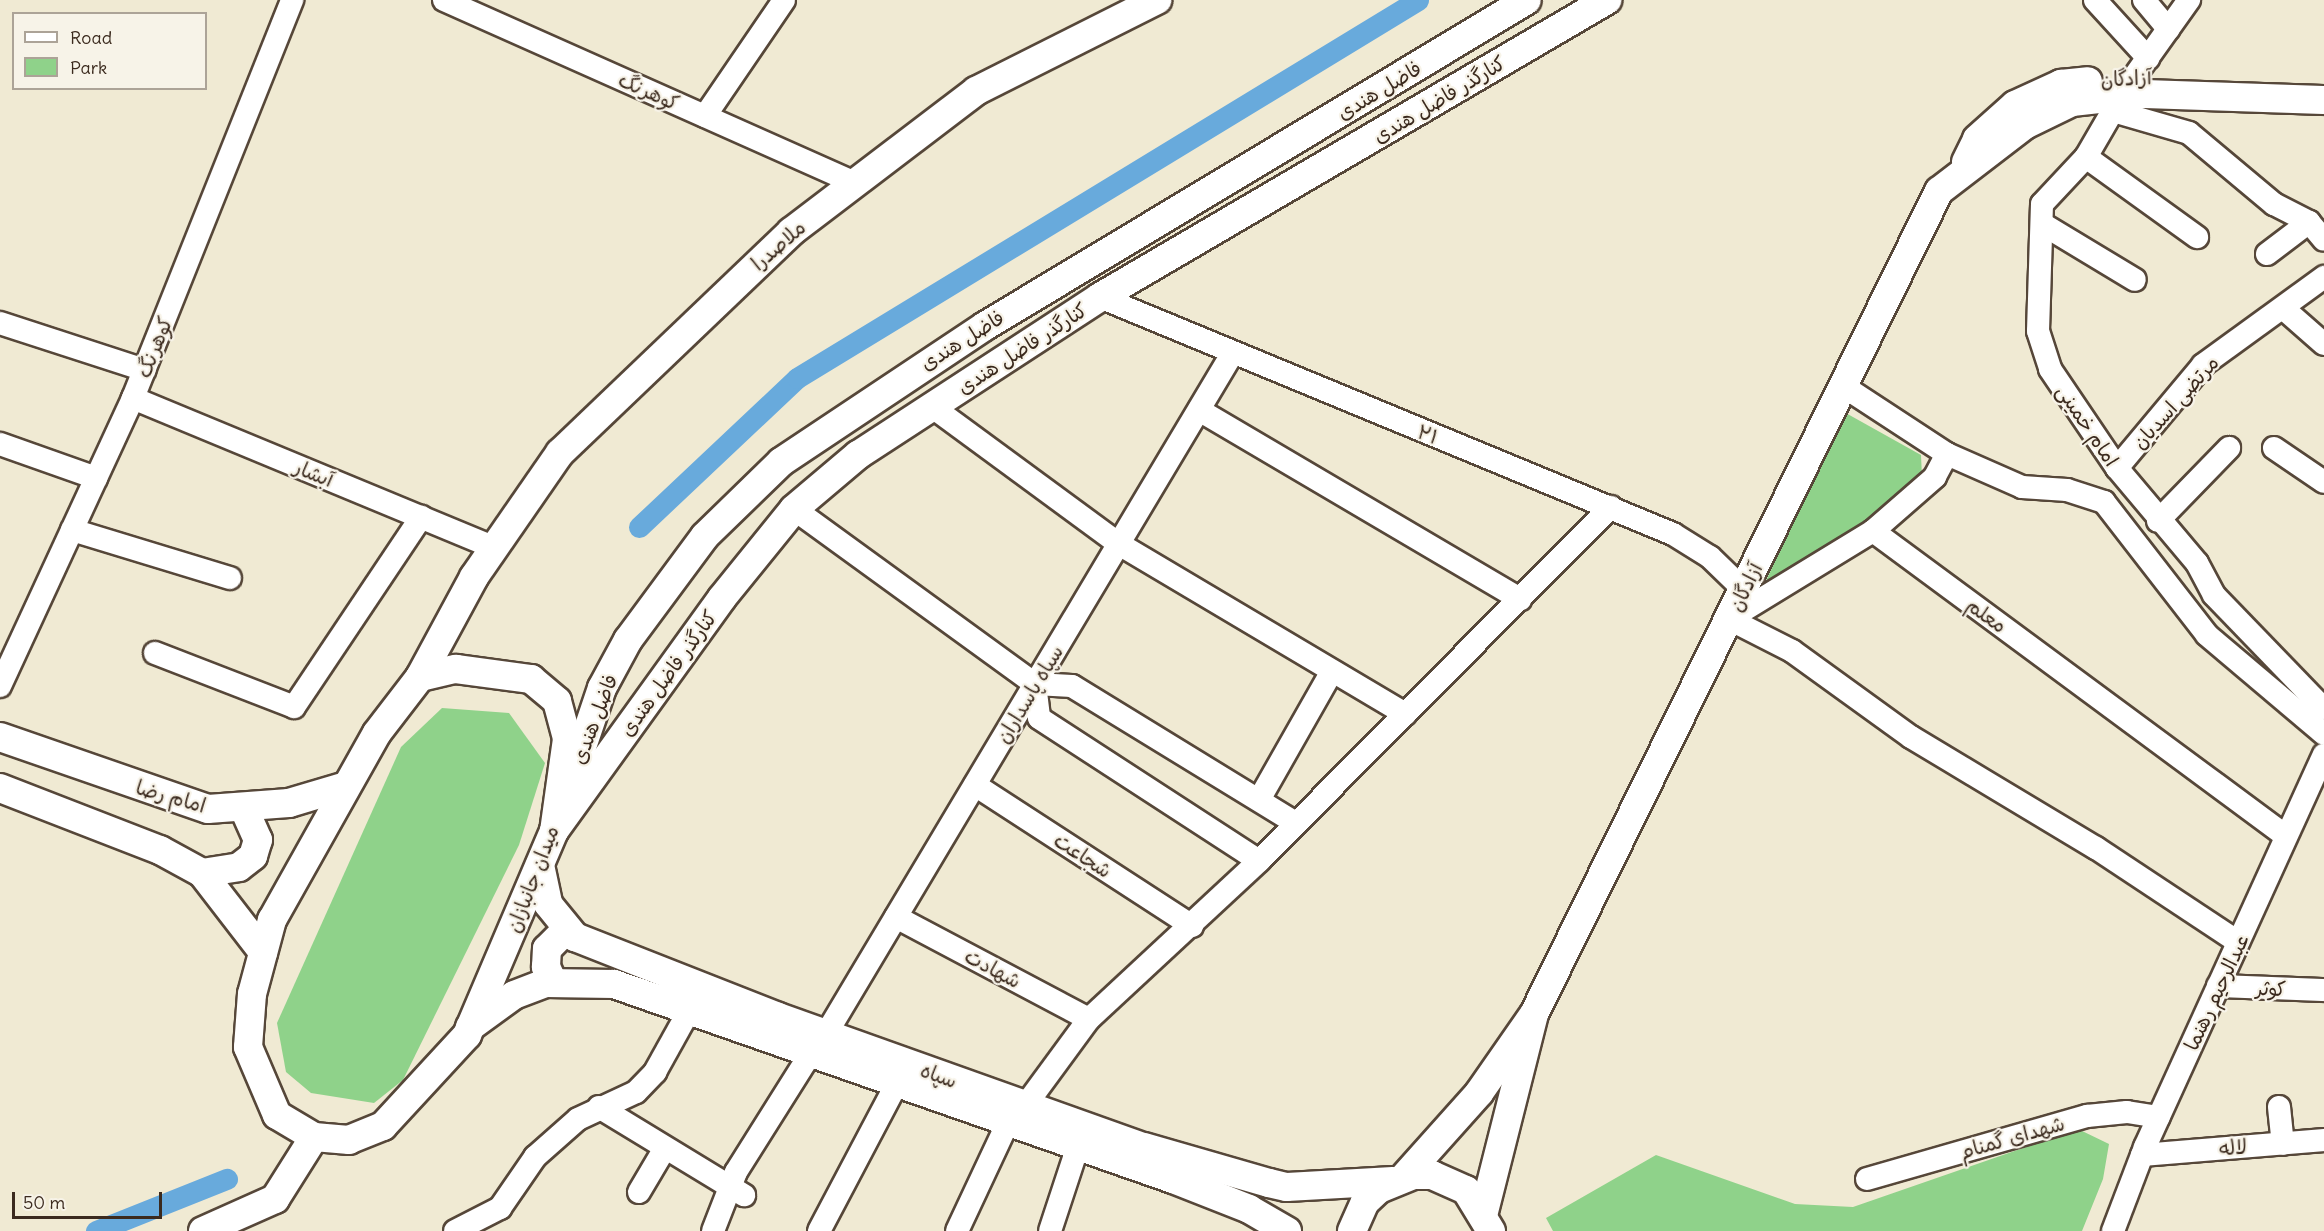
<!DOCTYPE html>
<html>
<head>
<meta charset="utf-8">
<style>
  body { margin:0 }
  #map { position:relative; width:2324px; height:1231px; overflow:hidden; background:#f0ead3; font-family:Delius,"Playpen Sans Arabic",sans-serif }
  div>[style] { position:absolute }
  .green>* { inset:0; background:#8fd28a }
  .canal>* { height:21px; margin:-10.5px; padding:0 10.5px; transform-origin:10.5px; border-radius:10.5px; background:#68aadc }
  .roads { filter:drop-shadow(2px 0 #564739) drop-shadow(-2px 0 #564739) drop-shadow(0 2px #564739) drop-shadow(0 -2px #564739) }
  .minor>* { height:22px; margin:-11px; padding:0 11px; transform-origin:11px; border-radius:11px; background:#fff }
  .major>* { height:28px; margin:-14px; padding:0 14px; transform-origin:14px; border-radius:14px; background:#fff }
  span { translate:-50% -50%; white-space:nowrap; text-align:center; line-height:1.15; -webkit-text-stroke:4.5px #f7f3e8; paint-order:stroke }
  .street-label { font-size:20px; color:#3b2a1e }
  .legend { position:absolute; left:12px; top:12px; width:195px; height:78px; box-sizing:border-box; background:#f7f3e8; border:2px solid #aca397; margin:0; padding:8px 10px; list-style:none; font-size:18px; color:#3b2a1e }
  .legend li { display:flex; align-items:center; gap:12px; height:30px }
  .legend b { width:30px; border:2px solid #aca397 }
  .scale { position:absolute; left:12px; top:1192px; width:150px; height:27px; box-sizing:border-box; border:3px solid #3b2a1e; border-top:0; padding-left:8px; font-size:18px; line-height:21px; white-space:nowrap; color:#3b2a1e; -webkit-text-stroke:4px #f7f3e8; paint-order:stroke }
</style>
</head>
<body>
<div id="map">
  <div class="green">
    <div style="clip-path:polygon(1844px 412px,1921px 455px,1922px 477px,1842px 543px,1764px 585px)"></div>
    <div style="clip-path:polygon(442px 708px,509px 713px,545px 763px,519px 845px,403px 1080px,374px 1103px,311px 1093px,286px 1072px,277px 1023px,401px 747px)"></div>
    <div style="clip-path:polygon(2078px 1129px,2109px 1144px,2103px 1179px,2082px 1231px,1553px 1231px,1546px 1218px,1656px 1155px,1795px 1204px,1853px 1207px)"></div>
  </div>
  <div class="canal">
    <div style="left:639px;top:527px;width:217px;rotate:-43.3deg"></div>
    <div style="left:797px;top:378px;width:727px;rotate:-31.33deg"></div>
    <div style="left:96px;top:1231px;width:141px;rotate:-21.7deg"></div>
  </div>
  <div class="roads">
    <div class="minor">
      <div style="left:444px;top:0;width:450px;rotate:24deg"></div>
      <div style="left:2095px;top:0;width:79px;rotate:47.6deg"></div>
      <div style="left:2144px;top:0;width:38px;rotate:50deg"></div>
      <div style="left:2134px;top:77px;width:95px;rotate:-54.5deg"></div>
      <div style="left:2122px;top:95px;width:72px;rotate:120.1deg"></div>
      <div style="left:2086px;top:157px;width:64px;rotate:133.1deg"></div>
      <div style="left:2042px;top:204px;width:127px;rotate:91.8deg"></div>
      <div style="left:2038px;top:331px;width:40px;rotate:72deg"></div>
      <div style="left:2050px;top:369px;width:120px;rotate:55.9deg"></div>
      <div style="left:2117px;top:468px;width:124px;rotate:49.9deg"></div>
      <div style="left:2197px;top:563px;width:36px;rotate:62deg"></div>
      <div style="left:2214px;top:595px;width:158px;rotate:46deg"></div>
      <div style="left:2113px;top:111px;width:79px;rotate:16.1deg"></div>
      <div style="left:2189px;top:133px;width:111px;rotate:39.9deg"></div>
      <div style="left:2274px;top:204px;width:39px;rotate:27deg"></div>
      <div style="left:2309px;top:222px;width:23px;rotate:50deg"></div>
      <div style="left:705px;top:116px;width:140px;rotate:-55.7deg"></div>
      <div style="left:2086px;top:157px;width:137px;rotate:35.8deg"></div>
      <div style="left:2044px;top:225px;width:106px;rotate:31.1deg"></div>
      <div style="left:2267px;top:254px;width:53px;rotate:-37.3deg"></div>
      <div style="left:1100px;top:297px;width:620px;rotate:22.47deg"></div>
      <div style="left:1673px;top:534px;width:44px;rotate:31.9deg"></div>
      <div style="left:1710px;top:557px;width:46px;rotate:44.1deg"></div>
      <div style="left:2284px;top:309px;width:53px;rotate:41.2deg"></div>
      <div style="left:0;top:323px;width:152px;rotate:18deg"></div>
      <div style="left:1843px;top:386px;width:124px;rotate:33.2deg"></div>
      <div style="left:1947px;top:454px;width:26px;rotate:118deg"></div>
      <div style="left:1935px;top:477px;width:82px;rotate:138.9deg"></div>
      <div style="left:1873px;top:531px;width:513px;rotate:36.45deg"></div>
      <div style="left:133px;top:398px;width:392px;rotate:22.5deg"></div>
      <div style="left:931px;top:406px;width:233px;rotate:36.3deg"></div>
      <div style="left:1119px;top:544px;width:333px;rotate:30.7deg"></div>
      <div style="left:1199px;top:410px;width:373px;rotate:30.5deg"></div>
      <div style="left:0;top:444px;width:102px;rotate:19.5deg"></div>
      <div style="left:2274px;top:448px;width:60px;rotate:34.2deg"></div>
      <div style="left:1947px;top:454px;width:82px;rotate:23.7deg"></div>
      <div style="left:2022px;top:487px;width:45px;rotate:3.8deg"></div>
      <div style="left:2067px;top:490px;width:39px;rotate:18deg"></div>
      <div style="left:2104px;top:502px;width:168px;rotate:52.2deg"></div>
      <div style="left:2207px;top:635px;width:153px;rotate:40.2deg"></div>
      <div style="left:2117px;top:468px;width:134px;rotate:-50.1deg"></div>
      <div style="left:2203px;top:365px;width:150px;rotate:-36deg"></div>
      <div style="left:794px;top:509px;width:298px;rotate:36deg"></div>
      <div style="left:1035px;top:684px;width:37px;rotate:3deg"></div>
      <div style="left:1072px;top:686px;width:263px;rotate:31.5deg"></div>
      <div style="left:2158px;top:521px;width:102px;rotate:-45.8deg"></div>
      <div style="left:72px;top:530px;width:165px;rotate:16.9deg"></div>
      <div style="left:1729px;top:619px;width:71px;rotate:26.9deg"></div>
      <div style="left:1792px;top:651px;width:147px;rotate:35.9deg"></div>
      <div style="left:1911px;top:737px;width:216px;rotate:31deg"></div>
      <div style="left:2096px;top:848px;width:170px;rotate:33.5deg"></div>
      <div style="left:1729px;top:619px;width:169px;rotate:-31.4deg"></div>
      <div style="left:155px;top:653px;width:149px;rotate:21.2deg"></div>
      <div style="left:294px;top:707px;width:229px;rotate:-56.2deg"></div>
      <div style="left:1035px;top:684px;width:34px;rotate:83deg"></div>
      <div style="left:1039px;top:718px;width:262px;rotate:33deg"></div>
      <div style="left:0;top:686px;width:317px;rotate:-65.2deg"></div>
      <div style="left:133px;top:398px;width:429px;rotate:-68.2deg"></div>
      <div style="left:975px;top:785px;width:259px;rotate:33deg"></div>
      <div style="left:1260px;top:798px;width:146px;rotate:-60.4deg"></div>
      <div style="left:896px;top:917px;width:218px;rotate:27.9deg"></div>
      <div style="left:2218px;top:986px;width:106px;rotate:2.2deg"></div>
      <div style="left:826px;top:1034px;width:792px;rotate:-59.16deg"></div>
      <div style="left:1025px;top:1106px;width:108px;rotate:-53.7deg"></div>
      <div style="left:1089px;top:1019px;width:232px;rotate:-42.9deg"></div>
      <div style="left:1259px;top:861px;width:499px;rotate:-45.2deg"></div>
      <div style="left:599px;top:1107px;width:170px;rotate:31.3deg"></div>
      <div style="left:2279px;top:1107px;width:37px;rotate:84deg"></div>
      <div style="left:2142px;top:1155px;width:183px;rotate:-4.7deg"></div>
      <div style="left:1867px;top:1179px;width:229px;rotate:-16deg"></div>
      <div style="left:2087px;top:1116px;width:40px;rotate:-5.7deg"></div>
      <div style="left:2127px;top:1112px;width:32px;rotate:9deg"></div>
      <div style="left:639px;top:1192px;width:51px;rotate:-59.4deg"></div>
      <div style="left:455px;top:1231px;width:51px;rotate:-27.1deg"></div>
      <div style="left:500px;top:1208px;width:62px;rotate:-55.5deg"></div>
      <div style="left:535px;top:1157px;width:57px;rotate:-41.5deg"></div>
      <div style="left:578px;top:1119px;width:64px;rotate:-25deg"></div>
      <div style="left:636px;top:1092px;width:28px;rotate:-46deg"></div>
      <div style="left:655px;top:1072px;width:70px;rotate:-60.9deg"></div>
      <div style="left:713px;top:1231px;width:63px;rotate:-68.7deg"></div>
      <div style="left:736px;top:1172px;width:141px;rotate:-57.8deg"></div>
      <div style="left:819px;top:1231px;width:167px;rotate:-62.2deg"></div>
      <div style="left:957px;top:1231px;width:120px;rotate:-64.9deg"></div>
      <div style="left:1050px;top:1231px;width:89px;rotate:-71.8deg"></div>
      <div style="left:2113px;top:1231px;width:90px;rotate:-69.1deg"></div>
      <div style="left:2145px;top:1147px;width:431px;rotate:-65.5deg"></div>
    </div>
    <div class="major">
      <div style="left:1966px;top:162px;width:25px;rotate:-64deg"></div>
      <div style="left:1977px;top:139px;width:51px;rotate:-41.8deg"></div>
      <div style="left:2015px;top:105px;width:51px;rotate:-24.5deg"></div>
      <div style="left:2061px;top:84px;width:27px;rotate:-6deg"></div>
      <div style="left:456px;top:669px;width:76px;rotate:7.6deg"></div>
      <div style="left:531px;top:679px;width:34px;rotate:40deg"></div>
      <div style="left:557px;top:701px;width:39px;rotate:75deg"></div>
      <div style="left:567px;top:739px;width:93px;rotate:98deg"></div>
      <div style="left:554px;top:831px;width:222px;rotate:113.1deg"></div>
      <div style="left:467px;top:1035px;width:124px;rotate:132.7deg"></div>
      <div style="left:383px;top:1126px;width:37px;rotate:158deg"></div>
      <div style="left:349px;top:1140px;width:35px;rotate:-175deg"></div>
      <div style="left:314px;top:1137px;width:43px;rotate:-149.3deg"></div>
      <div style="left:277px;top:1115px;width:74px;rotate:-113.1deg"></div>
      <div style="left:248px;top:1047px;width:53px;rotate:-85.7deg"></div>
      <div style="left:252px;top:994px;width:77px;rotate:-74.9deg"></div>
      <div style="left:272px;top:920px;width:214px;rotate:-60.7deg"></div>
      <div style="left:377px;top:733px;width:71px;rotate:-52.5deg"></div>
      <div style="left:420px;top:677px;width:37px;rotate:-13deg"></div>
      <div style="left:420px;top:677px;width:114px;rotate:-61.6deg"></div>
      <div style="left:474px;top:577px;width:151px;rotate:-55.3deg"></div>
      <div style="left:560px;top:453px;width:320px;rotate:-43.7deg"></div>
      <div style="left:791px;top:232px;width:233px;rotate:-37.3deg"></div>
      <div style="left:976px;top:91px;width:203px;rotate:-26.7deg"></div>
      <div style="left:0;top:737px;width:220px;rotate:19.1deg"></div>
      <div style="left:208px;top:809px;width:81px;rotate:-4.2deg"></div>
      <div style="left:289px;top:803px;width:59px;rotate:-16.6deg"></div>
      <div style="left:0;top:788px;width:172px;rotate:21.2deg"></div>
      <div style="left:160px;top:850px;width:48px;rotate:28.7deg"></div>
      <div style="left:202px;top:873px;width:100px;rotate:52.3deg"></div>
      <div style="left:563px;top:803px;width:121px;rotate:-71.3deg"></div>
      <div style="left:602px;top:688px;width:55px;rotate:-61.6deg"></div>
      <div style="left:628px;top:640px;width:129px;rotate:-53.5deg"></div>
      <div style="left:705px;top:536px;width:106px;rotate:-44.2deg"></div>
      <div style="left:781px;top:462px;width:245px;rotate:-33.7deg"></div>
      <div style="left:985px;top:326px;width:632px;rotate:-31.03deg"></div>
      <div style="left:554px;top:831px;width:287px;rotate:-54.2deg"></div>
      <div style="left:722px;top:598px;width:114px;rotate:-51deg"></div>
      <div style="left:794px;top:509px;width:84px;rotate:-40.2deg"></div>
      <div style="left:858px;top:455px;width:289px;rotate:-33.1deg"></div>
      <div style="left:1100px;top:297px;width:588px;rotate:-30.36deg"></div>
      <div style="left:540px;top:865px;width:40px;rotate:78deg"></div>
      <div style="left:548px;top:904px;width:43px;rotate:50.7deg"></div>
      <div style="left:575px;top:937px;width:218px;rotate:21.5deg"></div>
      <div style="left:778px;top:1017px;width:388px;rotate:19.6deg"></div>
      <div style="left:1144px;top:1147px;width:130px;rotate:16.1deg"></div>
      <div style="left:1269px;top:1183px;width:18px;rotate:13deg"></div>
      <div style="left:1287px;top:1187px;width:106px;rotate:-3.2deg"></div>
      <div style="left:202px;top:873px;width:37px;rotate:-9deg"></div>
      <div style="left:239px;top:867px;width:18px;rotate:-38deg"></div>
      <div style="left:253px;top:856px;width:17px;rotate:-73deg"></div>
      <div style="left:258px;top:840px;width:34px;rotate:-114deg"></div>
      <div style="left:553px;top:982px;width:17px;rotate:-115deg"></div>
      <div style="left:546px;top:967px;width:18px;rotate:-87deg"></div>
      <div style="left:547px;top:949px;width:28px;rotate:-45deg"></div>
      <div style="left:1534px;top:1014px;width:917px;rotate:-63.8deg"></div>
      <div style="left:1939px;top:191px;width:108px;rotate:-37.5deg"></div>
      <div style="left:2025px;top:125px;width:52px;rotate:-26.1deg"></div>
      <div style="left:2072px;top:102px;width:72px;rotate:-6.3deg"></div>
      <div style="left:2144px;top:94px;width:180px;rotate:1.9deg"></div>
      <div style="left:470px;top:1027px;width:54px;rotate:-36deg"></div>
      <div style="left:514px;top:995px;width:34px;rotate:-21deg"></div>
      <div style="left:546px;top:983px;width:68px;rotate:0.8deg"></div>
      <div style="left:614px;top:984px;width:592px;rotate:19.23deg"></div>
      <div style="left:1173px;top:1179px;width:82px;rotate:21.5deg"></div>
      <div style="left:1249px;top:1209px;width:44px;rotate:30.1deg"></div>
      <div style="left:1404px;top:1177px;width:113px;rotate:-48.2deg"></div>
      <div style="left:1479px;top:1093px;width:96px;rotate:-55.2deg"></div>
      <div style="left:1534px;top:1014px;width:204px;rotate:104.2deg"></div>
      <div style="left:203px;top:1231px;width:79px;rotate:-24deg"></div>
      <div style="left:275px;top:1199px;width:73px;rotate:-57.8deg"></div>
      <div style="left:1352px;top:1231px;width:32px;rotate:-66deg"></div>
      <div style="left:1365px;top:1202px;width:19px;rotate:-43deg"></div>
      <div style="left:1379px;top:1189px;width:37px;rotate:-22deg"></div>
      <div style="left:1413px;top:1175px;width:19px"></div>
      <div style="left:1432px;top:1175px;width:37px;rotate:24deg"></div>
      <div style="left:1466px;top:1190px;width:48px;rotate:58.6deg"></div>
    </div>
  </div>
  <div class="street-label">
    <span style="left:2126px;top:78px;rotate:-3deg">آزادگان</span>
    <span style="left:1379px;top:90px;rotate:-31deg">فاضل هندی</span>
    <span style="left:649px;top:91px;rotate:24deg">کوهرنگ</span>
    <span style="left:1439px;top:99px;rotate:-31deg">کنارگذر فاضل هندی</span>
    <span style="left:778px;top:245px;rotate:-41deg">ملاصدرا</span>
    <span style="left:962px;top:340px;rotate:-32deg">فاضل هندی</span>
    <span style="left:154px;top:347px;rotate:-68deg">کوهرنگ</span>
    <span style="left:1022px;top:348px;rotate:-33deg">کنارگذر فاضل هندی</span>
    <span style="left:2175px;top:402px;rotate:-48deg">مرتضی اسدیان</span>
    <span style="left:2088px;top:425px;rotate:56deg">امام خمینی</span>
    <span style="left:1428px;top:434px;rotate:21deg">۲۱</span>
    <span style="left:314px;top:473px;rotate:22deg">آبشار</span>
    <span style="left:1745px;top:587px;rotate:-64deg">آزادگان</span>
    <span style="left:1987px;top:615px;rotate:36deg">معلم</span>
    <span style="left:668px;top:673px;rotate:-54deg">کنارگذر فاضل هندی</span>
    <span style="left:1029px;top:694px;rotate:-59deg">سپاه پاسداران</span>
    <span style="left:594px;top:719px;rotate:-69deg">فاضل هندی</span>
    <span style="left:171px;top:796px;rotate:16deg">امام رضا</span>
    <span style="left:1083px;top:855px;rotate:33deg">شجاعت</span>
    <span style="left:532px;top:879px;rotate:-69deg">میدان جانبازان</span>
    <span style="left:993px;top:968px;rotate:28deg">شهادت</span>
    <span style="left:2271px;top:988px;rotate:2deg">کوثر</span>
    <span style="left:2216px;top:992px;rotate:-65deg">عبدالرحیم رهنما</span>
    <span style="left:939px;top:1075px;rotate:20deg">سپاه</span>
    <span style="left:2012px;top:1137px;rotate:-16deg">شهدای گمنام</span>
    <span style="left:2233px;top:1147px;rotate:-4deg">لاله</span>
  </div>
  <ul class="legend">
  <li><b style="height:8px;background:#fff"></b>Road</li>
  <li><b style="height:16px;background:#8fd28a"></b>Park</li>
  </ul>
  <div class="scale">50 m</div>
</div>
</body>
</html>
